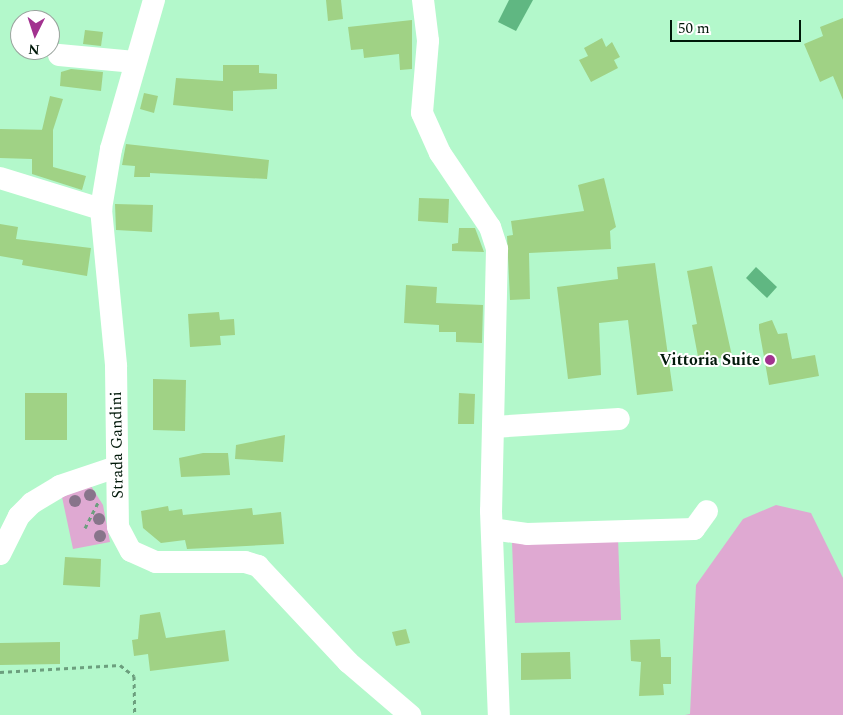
<!DOCTYPE html>
<html>
<head>
<meta charset="utf-8">
<style>
  body { margin:0 }
  #map { position:relative; width:843px; height:715px; overflow:hidden; background:#b3f8cb; font-family:Spectral,serif }
  div>[style] { position:absolute }
  .green>* { inset:0; background:#dfa9d2 }
  .water>* { inset:0; background:#60b782 }
  .building>* { inset:0; background:#a0d285 }
  .path>* { height:3px; margin-top:-1.5px; transform-origin:0; background:repeating-linear-gradient(90deg,#6c9f7e 0 4px,transparent 0 8px) }
  .minor>* { height:22px; margin:-11px; padding:0 11px; transform-origin:11px; border-radius:11px; background:#fff }
  .trees>* { width:12px; height:12px; margin:-6px; border-radius:50%; background:#88758b }
  .dots>* { width:14px; height:14px; translate:-50% -50%; box-sizing:border-box; border:2px solid #fff; border-radius:50% }
  span { translate:-50% -50%; white-space:nowrap; text-align:center; line-height:1.15; -webkit-text-stroke:4px #fff; paint-order:stroke }
  .poi-label { font-size:16px; color:#001809; font-weight:700 }
  .right { translate:-100% -50%; text-align:right }
  .street-label { font-size:16px; color:#001809 }
  .north { position:absolute; left:10px; top:10px; width:50px; height:50px; box-sizing:border-box; background:#fff; border:1px solid #99a39d; border-radius:50%; rotate:184deg; font-size:14px; font-weight:700; line-height:20px; text-align:center; color:#001809 }
  .north::after { content:''; display:block; margin:auto; width:18px; height:22px; background:#a2328f; clip-path:polygon(50% 0,100% 100%,50% 72%,0 100%) }
  .scale { position:absolute; left:670px; top:20px; width:131px; height:22px; box-sizing:border-box; border:2px solid #001809; border-top:0; padding-left:6px; font-size:15px; line-height:18px; white-space:nowrap; color:#001809; -webkit-text-stroke:4px #fff; paint-order:stroke }
</style>
</head>
<body>
<div id="map">
  <div class="green">
    <div style="clip-path:polygon(91px 486px,103px 505px,110px 542px,73px 549px,62px 497px)"></div>
    <div style="clip-path:polygon(776px 505px,811px 513px,843px 578px,843px 715px,685px 715px,690px 714px,696px 585px,743px 519px)"></div>
    <div style="clip-path:polygon(618px 538px,621px 620px,515px 623px,512px 542px)"></div>
  </div>
  <div class="water">
    <div style="clip-path:polygon(509px 0,533px 0,516px 31px,498px 22px)"></div>
    <div style="clip-path:polygon(756px 267px,777px 287px,767px 298px,746px 278px)"></div>
  </div>
  <div class="building">
    <div style="clip-path:polygon(326px 0,341px 0,343px 19px,328px 21px)"></div>
    <div style="clip-path:polygon(843px 18px,843px 100px,833px 76px,820px 82px,804px 44px,823px 36px,820px 27px)"></div>
    <div style="clip-path:polygon(412px 20px,412px 69px,400px 70px,399px 54px,364px 58px,363px 49px,351px 50px,348px 27px)"></div>
    <div style="clip-path:polygon(85px 30px,103px 32px,101px 46px,83px 44px)"></div>
    <div style="clip-path:polygon(602px 38px,606px 47px,612px 42px,620px 57px,614px 60px,618px 68px,591px 82px,579px 60px,588px 56px,584px 48px)"></div>
    <div style="clip-path:polygon(223px 65px,259px 65px,259px 73px,277px 74px,277px 89px,233px 91px,233px 111px,173px 105px,176px 78px,223px 81px)"></div>
    <div style="clip-path:polygon(71px 69px,103px 72px,101px 91px,60px 86px,61px 72px)"></div>
    <div style="clip-path:polygon(144px 93px,158px 96px,154px 113px,140px 109px)"></div>
    <div style="clip-path:polygon(50px 96px,63px 99px,53px 130px,53px 167px,86px 176px,82px 190px,32px 174px,32px 159px,0 158px,0 129px,51px 130px,42px 130px)"></div>
    <div style="clip-path:polygon(126px 144px,269px 160px,267px 179px,150px 173px,150px 177px,134px 177px,135px 166px,122px 165px)"></div>
    <div style="clip-path:polygon(604px 178px,616px 227px,610px 231px,611px 249px,529px 253px,530px 299px,510px 300px,507px 236px,513px 235px,511px 221px,584px 211px,578px 185px)"></div>
    <div style="clip-path:polygon(419px 198px,449px 199px,448px 223px,418px 221px)"></div>
    <div style="clip-path:polygon(115px 204px,153px 205px,152px 232px,116px 230px)"></div>
    <div style="clip-path:polygon(0 224px,18px 227px,16px 239px,91px 248px,87px 276px,22px 265px,23px 260px,0 256px)"></div>
    <div style="clip-path:polygon(459px 228px,475px 228px,484px 252px,452px 251px,452px 244px,458px 243px)"></div>
    <div style="clip-path:polygon(655px 263px,673px 391px,637px 395px,628px 320px,599px 323px,601px 375px,568px 379px,557px 287px,618px 279px,617px 267px)"></div>
    <div style="clip-path:polygon(712px 266px,732px 356px,699px 362px,692px 325px,697px 324px,687px 271px)"></div>
    <div style="clip-path:polygon(406px 285px,437px 287px,436px 303px,483px 305px,482px 343px,456px 342px,456px 332px,439px 332px,439px 325px,404px 323px)"></div>
    <div style="clip-path:polygon(219px 312px,220px 320px,234px 319px,235px 335px,220px 336px,221px 345px,190px 347px,188px 314px)"></div>
    <div style="clip-path:polygon(772px 320px,778px 334px,787px 333px,792px 359px,815px 355px,819px 376px,769px 385px,759px 329px,759px 324px)"></div>
    <div style="clip-path:polygon(153px 379px,186px 380px,185px 431px,153px 430px)"></div>
    <div style="clip-path:polygon(25px 393px,67px 393px,67px 440px,25px 440px)"></div>
    <div style="clip-path:polygon(459px 393px,475px 394px,474px 424px,458px 424px)"></div>
    <div style="clip-path:polygon(285px 435px,283px 462px,235px 459px,236px 445px)"></div>
    <div style="clip-path:polygon(203px 453px,228px 453px,230px 475px,181px 477px,179px 458px)"></div>
    <div style="clip-path:polygon(168px 506px,169px 511px,182px 509px,183px 515px,252px 508px,253px 515px,281px 512px,284px 544px,187px 549px,185px 540px,161px 543px,143px 528px,141px 511px)"></div>
    <div style="clip-path:polygon(65px 557px,101px 559px,100px 587px,63px 585px)"></div>
    <div style="clip-path:polygon(160px 612px,166px 638px,225px 630px,229px 661px,150px 671px,148px 654px,134px 656px,132px 640px,138px 639px,140px 615px)"></div>
    <div style="clip-path:polygon(406px 629px,410px 643px,396px 646px,392px 632px)"></div>
    <div style="clip-path:polygon(660px 639px,661px 657px,671px 657px,671px 684px,663px 684px,664px 695px,639px 696px,641px 662px,631px 661px,630px 640px)"></div>
    <div style="clip-path:polygon(60px 642px,60px 664px,0 665px,0 643px)"></div>
    <div style="clip-path:polygon(570px 652px,571px 679px,521px 680px,521px 653px)"></div>
  </div>
  <div class="path">
    <div style="left:85px;top:528px;width:30px;rotate:-63deg"></div>
    <div style="left:0;top:672px;width:120px;rotate:-3.3deg"></div>
    <div style="left:120px;top:665px;width:18px;rotate:38deg"></div>
    <div style="left:134px;top:676px;width:39px;rotate:89deg"></div>
  </div>
  <div class="minor">
    <div style="left:154px;top:0;width:155px;rotate:106.1deg"></div>
    <div style="left:111px;top:149px;width:61px;rotate:99.5deg"></div>
    <div style="left:101px;top:209px;width:158px;rotate:84.5deg"></div>
    <div style="left:116px;top:366px;width:161px;rotate:89.3deg"></div>
    <div style="left:118px;top:527px;width:27px;rotate:62deg"></div>
    <div style="left:131px;top:551px;width:27px;rotate:24deg"></div>
    <div style="left:156px;top:562px;width:89px"></div>
    <div style="left:245px;top:562px;width:14px;rotate:17deg"></div>
    <div style="left:258px;top:566px;width:132px;rotate:46.8deg"></div>
    <div style="left:348px;top:662px;width:82px;rotate:40.5deg"></div>
    <div style="left:423px;top:0;width:41px;rotate:83deg"></div>
    <div style="left:428px;top:41px;width:72px;rotate:94.8deg"></div>
    <div style="left:422px;top:113px;width:44px;rotate:65.8deg"></div>
    <div style="left:440px;top:153px;width:89px;rotate:56deg"></div>
    <div style="left:490px;top:227px;width:23px;rotate:72deg"></div>
    <div style="left:497px;top:249px;width:262px;rotate:91.3deg"></div>
    <div style="left:491px;top:511px;width:204px;rotate:87.8deg"></div>
    <div style="left:59px;top:55px;width:76px;rotate:5.3deg"></div>
    <div style="left:0;top:178px;width:106px;rotate:17.1deg"></div>
    <div style="left:494px;top:427px;width:125px;rotate:-3.7deg"></div>
    <div style="left:492px;top:529px;width:35px;rotate:8deg"></div>
    <div style="left:527px;top:534px;width:167px;rotate:-1.7deg"></div>
    <div style="left:694px;top:529px;width:22px;rotate:-54deg"></div>
    <div style="left:0;top:554px;width:42px;rotate:-63.4deg"></div>
    <div style="left:19px;top:516px;width:18px;rotate:-45deg"></div>
    <div style="left:32px;top:503px;width:33px;rotate:-31deg"></div>
    <div style="left:60px;top:486px;width:59px;rotate:-18.7deg"></div>
  </div>
  <div class="trees">
    <div style="left:90px;top:495px"></div>
    <div style="left:75px;top:501px"></div>
    <div style="left:99px;top:519px"></div>
    <div style="left:100px;top:536px"></div>
  </div>
  <div class="dots">
    <div style="left:770px;top:360px;background:#a2328f"></div>
  </div>
  <div class="poi-label">
    <span class="right" style="left:760px;top:360px">Vittoria Suite</span>
  </div>
  <div class="street-label">
    <span style="left:117px;top:445px;rotate:-91deg">Strada Gandini</span>
  </div>
  <div class="north">N</div>
  <div class="scale">50 m</div>
</div>
</body>
</html>
